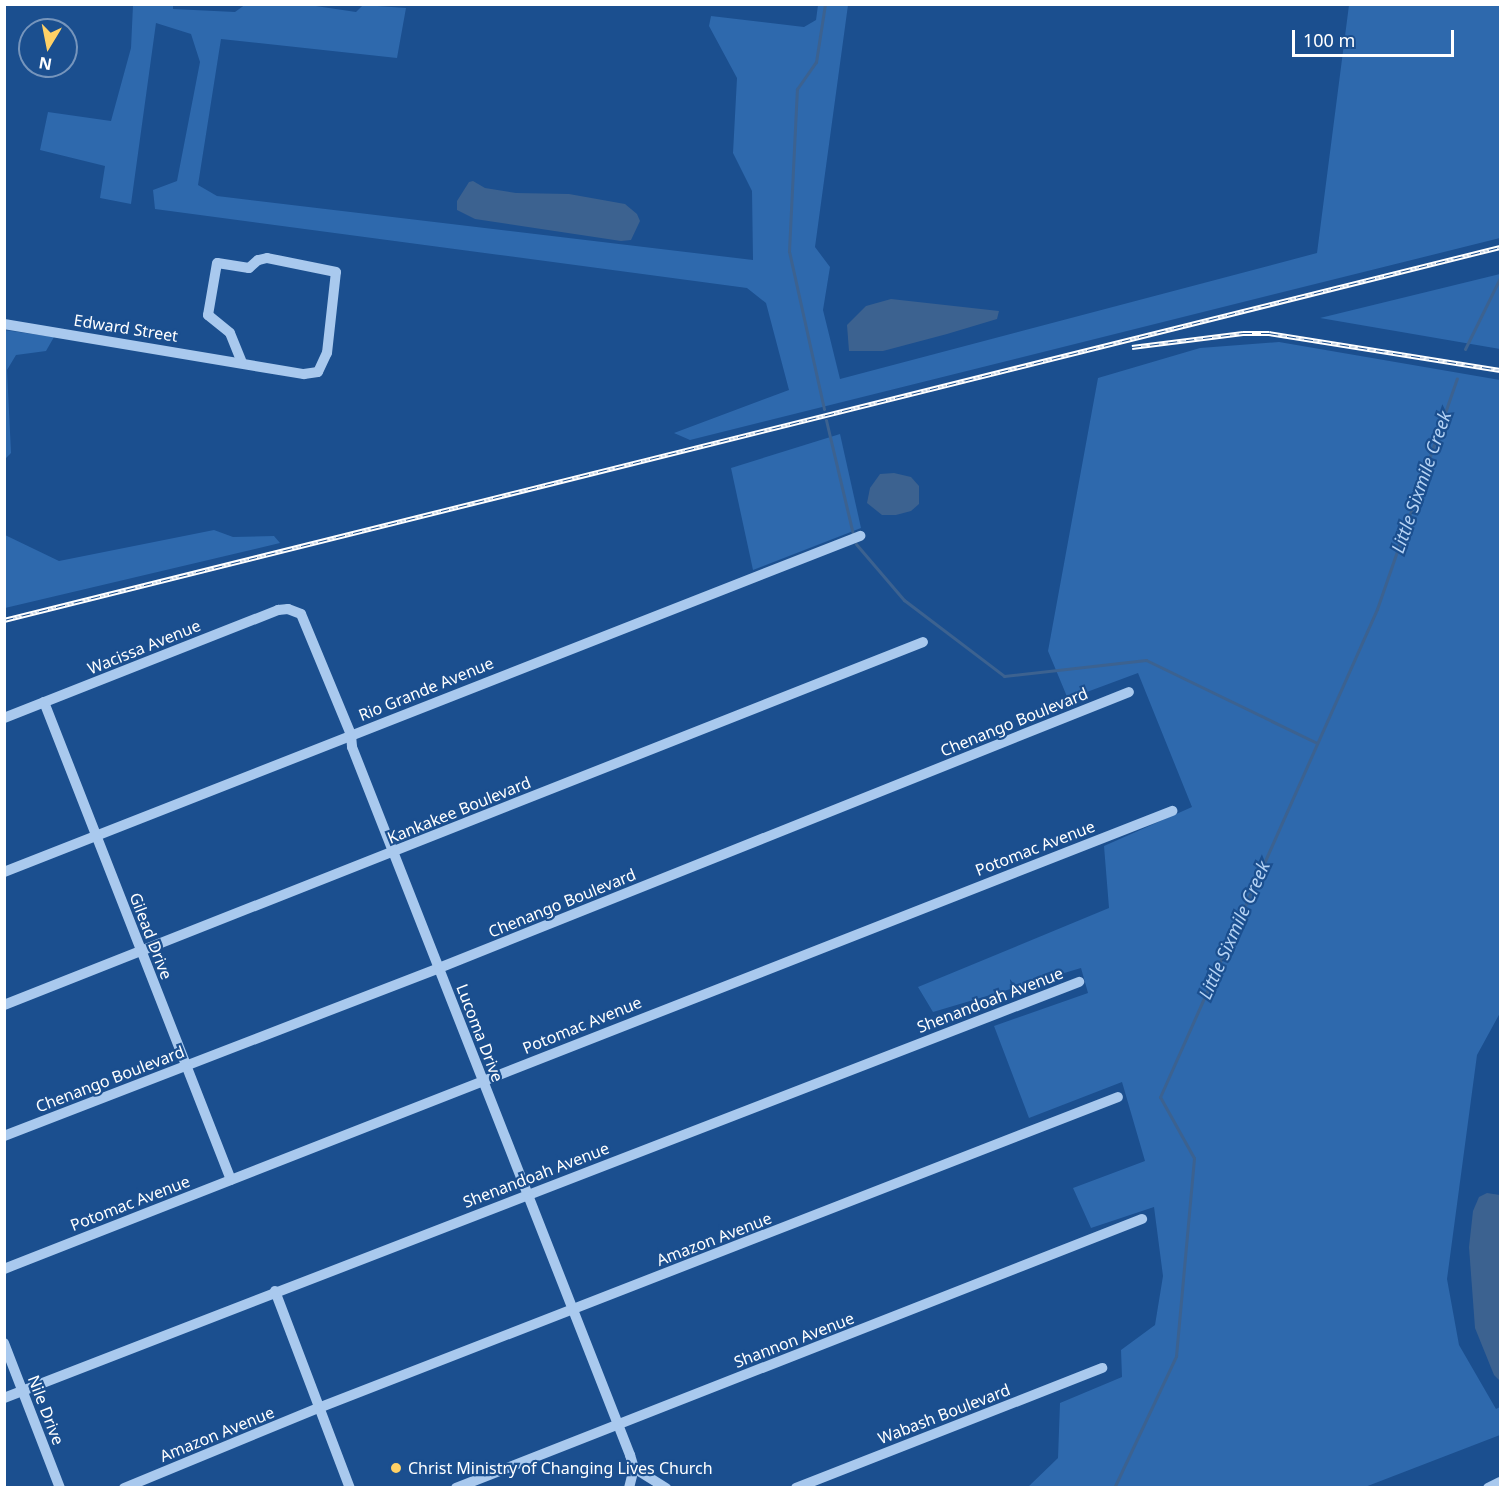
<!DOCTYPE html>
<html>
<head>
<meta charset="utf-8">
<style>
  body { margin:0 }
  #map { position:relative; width:1505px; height:1492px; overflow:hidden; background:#1b4f8f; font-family:"Noto Sans",sans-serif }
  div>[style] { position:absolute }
  .green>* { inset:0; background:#2e69ad }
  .water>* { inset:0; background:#3c6290 }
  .stream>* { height:3px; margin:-1.5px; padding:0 1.5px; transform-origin:1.5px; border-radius:1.5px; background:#3c6290 }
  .minor>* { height:10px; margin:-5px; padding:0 5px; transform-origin:5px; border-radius:5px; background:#a9c9ee }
  .rail>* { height:5px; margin-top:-2.5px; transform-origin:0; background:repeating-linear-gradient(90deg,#1b4f8f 0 9px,#fff 0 18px); box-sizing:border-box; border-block:2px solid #fff }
  .dots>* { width:16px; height:16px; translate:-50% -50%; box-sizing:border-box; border:3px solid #1b4f8f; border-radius:50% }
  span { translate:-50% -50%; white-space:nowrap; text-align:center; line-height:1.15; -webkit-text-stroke:4.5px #1b4f8f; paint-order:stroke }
  .street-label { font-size:16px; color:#fff }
  .poi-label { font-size:16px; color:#fff }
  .left { translate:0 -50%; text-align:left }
  .water-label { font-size:18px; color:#b5d3f5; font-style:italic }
  .frame { position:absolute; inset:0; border:6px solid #fff; pointer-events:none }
  .north { position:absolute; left:18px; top:18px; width:60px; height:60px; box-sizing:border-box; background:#1b4f8f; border:2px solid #7695bc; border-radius:50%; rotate:190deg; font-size:16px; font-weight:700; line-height:24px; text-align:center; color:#fff }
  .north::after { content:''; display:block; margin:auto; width:21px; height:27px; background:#ffd166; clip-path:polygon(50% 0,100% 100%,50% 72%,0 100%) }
  .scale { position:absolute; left:1292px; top:30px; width:162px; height:27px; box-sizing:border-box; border:3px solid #fff; border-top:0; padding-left:8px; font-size:18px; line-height:21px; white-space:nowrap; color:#fff; -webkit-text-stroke:4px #1b4f8f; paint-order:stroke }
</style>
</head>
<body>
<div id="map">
  <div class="green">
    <div style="clip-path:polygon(133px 5px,173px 5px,173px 9px,235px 12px,246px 4px,309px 5px,356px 12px,363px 5px,406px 8px,397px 58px,221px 39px,198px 185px,217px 196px,753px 260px,752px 191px,733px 153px,737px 78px,709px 26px,711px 16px,804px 27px,816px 20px,818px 5px,848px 5px,815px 247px,830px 267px,823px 310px,840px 379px,1317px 253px,1349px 5px,1500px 5px,1500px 238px,690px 440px,674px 433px,789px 390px,766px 303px,747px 288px,155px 209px,153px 190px,177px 181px,200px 62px,191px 34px,156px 23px,131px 204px,100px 198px,105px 166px,40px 150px,48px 112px,111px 121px,131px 48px)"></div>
    <div style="clip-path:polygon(1500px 274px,1500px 349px,1320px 318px)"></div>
    <div style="clip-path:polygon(4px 330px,54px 337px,46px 351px,16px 355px,7px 370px,11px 453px,5px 459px)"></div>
    <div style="clip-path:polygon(1279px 342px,1500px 380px,1500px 1013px,1477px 1055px,1447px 1279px,1459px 1345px,1496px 1409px,1500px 1407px,1500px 1435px,1365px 1487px,1028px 1487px,1058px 1458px,1060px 1403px,1122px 1377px,1121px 1350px,1155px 1325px,1163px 1276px,1154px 1207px,1091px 1228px,1073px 1188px,1145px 1161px,1122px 1082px,1029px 1118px,994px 1026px,1088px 993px,1081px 968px,933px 1012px,918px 987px,1109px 908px,1104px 846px,1192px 807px,1138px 673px,1068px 699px,1048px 651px,1098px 378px,1200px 348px)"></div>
    <div style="clip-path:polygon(840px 434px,861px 528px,753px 570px,731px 468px)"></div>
    <div style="clip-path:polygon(214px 530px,233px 537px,274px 536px,280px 543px,5px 608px,5px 535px,59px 561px)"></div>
  </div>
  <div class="water">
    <div style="clip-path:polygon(473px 181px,485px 188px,516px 193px,569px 194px,625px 204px,637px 214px,640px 221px,631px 240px,621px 241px,475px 219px,457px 210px,457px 201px,469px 182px)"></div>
    <div style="clip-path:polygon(891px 299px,999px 311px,997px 319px,947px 334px,883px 351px,849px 351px,847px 325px,866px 306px)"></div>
    <div style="clip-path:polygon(894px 473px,911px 477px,919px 486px,919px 504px,911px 511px,896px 515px,882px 515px,867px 503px,870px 488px,880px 474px)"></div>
    <div style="clip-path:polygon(1487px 1193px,1500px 1195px,1500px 1381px,1494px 1375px,1475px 1328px,1469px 1247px,1473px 1211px,1479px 1197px)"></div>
  </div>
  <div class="stream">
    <div style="left:1465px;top:349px;width:79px;rotate:-63.8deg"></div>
    <div style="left:824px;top:409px;width:162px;rotate:-102.5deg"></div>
    <div style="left:789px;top:251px;width:162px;rotate:-87.2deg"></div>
    <div style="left:797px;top:89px;width:33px;rotate:-55deg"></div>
    <div style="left:816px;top:62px;width:59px;rotate:-81.2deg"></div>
    <div style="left:826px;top:420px;width:117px;rotate:76.7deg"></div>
    <div style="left:856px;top:544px;width:74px;rotate:49.4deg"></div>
    <div style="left:904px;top:600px;width:126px;rotate:37.2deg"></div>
    <div style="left:1004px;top:676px;width:143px;rotate:-6.4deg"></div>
    <div style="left:1146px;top:660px;width:190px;rotate:25.9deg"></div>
    <div style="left:1114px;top:1488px;width:146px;rotate:-64.8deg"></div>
    <div style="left:1176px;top:1356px;width:199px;rotate:-84.8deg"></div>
    <div style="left:1194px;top:1158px;width:70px;rotate:-119.1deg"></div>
    <div style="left:1160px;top:1097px;width:534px;rotate:-66.03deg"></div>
    <div style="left:1377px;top:609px;width:244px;rotate:-70.9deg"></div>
  </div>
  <div class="minor">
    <div style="left:4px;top:324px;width:304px;rotate:9.5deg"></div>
    <div style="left:304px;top:374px;width:14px;rotate:-8deg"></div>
    <div style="left:318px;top:372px;width:21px;rotate:-65deg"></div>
    <div style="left:327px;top:353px;width:81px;rotate:-83.7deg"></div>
    <div style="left:336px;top:272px;width:70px;rotate:-168.5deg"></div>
    <div style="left:267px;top:258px;width:9px;rotate:167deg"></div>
    <div style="left:258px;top:260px;width:12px;rotate:138deg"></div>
    <div style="left:249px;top:268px;width:32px;rotate:-171deg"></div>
    <div style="left:217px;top:263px;width:53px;rotate:99.8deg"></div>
    <div style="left:208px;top:315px;width:28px;rotate:39deg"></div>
    <div style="left:230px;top:333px;width:32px;rotate:68deg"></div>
    <div style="left:44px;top:702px;width:513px;rotate:68.63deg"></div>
    <div style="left:4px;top:718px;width:295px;rotate:-21.5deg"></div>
    <div style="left:278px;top:610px;width:10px;rotate:-6deg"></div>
    <div style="left:288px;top:609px;width:14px;rotate:21deg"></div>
    <div style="left:301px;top:614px;width:131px;rotate:67.5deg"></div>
    <div style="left:351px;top:735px;width:12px;rotate:85deg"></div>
    <div style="left:352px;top:747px;width:761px;rotate:68.56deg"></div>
    <div style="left:630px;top:1455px;width:14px;rotate:73deg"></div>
    <div style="left:634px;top:1468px;width:21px;rotate:104deg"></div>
    <div style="left:4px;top:872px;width:920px;rotate:-21.43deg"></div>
    <div style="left:4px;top:1005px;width:988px;rotate:-21.55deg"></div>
    <div style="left:4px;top:1136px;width:466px;rotate:-21.1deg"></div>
    <div style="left:439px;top:968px;width:743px;rotate:-21.8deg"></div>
    <div style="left:4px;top:1269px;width:1255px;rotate:-21.41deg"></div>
    <div style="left:275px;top:1291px;width:211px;rotate:69.2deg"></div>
    <div style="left:4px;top:1343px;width:155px;rotate:68.9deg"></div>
    <div style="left:4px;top:1398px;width:1153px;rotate:-21.16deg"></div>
    <div style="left:634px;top:1468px;width:38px;rotate:32deg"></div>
    <div style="left:124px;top:1488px;width:213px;rotate:-22.4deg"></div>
    <div style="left:321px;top:1407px;width:855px;rotate:-21.25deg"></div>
    <div style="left:456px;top:1488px;width:737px;rotate:-21.41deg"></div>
    <div style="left:796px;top:1488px;width:329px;rotate:-21.4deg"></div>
    <div style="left:1488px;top:1488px;width:13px;rotate:-27deg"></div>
  </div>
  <div class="rail">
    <div style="left:1132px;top:347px;width:112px;rotate:-7.2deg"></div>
    <div style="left:1243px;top:333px;width:26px"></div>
    <div style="left:1269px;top:333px;width:234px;rotate:9.1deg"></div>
    <div style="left:4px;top:620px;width:1542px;rotate:-14deg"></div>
  </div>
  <div class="dots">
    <div style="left:396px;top:1468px;background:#ffd166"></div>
  </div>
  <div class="street-label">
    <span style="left:126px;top:328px;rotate:9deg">Edward Street</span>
    <span style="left:144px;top:647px;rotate:-22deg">Wacissa Avenue</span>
    <span style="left:426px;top:689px;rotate:-22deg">Rio Grande Avenue</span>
    <span style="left:1014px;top:722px;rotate:-22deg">Chenango Boulevard</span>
    <span style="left:459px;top:810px;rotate:-22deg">Kankakee Boulevard</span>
    <span style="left:1035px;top:848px;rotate:-21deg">Potomac Avenue</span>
    <span style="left:562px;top:903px;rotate:-22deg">Chenango Boulevard</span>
    <span style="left:151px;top:936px;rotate:69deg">Gilead Drive</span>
    <span style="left:990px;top:1000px;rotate:-21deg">Shenandoah Avenue</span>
    <span style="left:582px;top:1025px;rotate:-22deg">Potomac Avenue</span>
    <span style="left:480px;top:1033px;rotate:69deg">Lucoma Drive</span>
    <span style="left:110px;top:1079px;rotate:-21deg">Chenango Boulevard</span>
    <span style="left:536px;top:1175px;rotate:-21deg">Shenandoah Avenue</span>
    <span style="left:130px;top:1203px;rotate:-21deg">Potomac Avenue</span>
    <span style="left:714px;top:1239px;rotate:-21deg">Amazon Avenue</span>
    <span style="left:794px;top:1340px;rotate:-21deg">Shannon Avenue</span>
    <span style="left:46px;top:1410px;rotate:69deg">Nile Drive</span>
    <span style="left:944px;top:1414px;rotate:-21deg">Wabash Boulevard</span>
    <span style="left:217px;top:1434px;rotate:-22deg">Amazon Avenue</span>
  </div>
  <div class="poi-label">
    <span class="left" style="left:408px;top:1468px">Christ Ministry of Changing Lives Church</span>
  </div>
  <div class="water-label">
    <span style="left:1421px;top:482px;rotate:-71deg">Little Sixmile Creek</span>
    <span style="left:1234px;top:930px;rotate:-66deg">Little Sixmile Creek</span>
  </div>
  <div class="frame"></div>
  <div class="north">N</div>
  <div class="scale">100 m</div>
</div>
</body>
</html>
